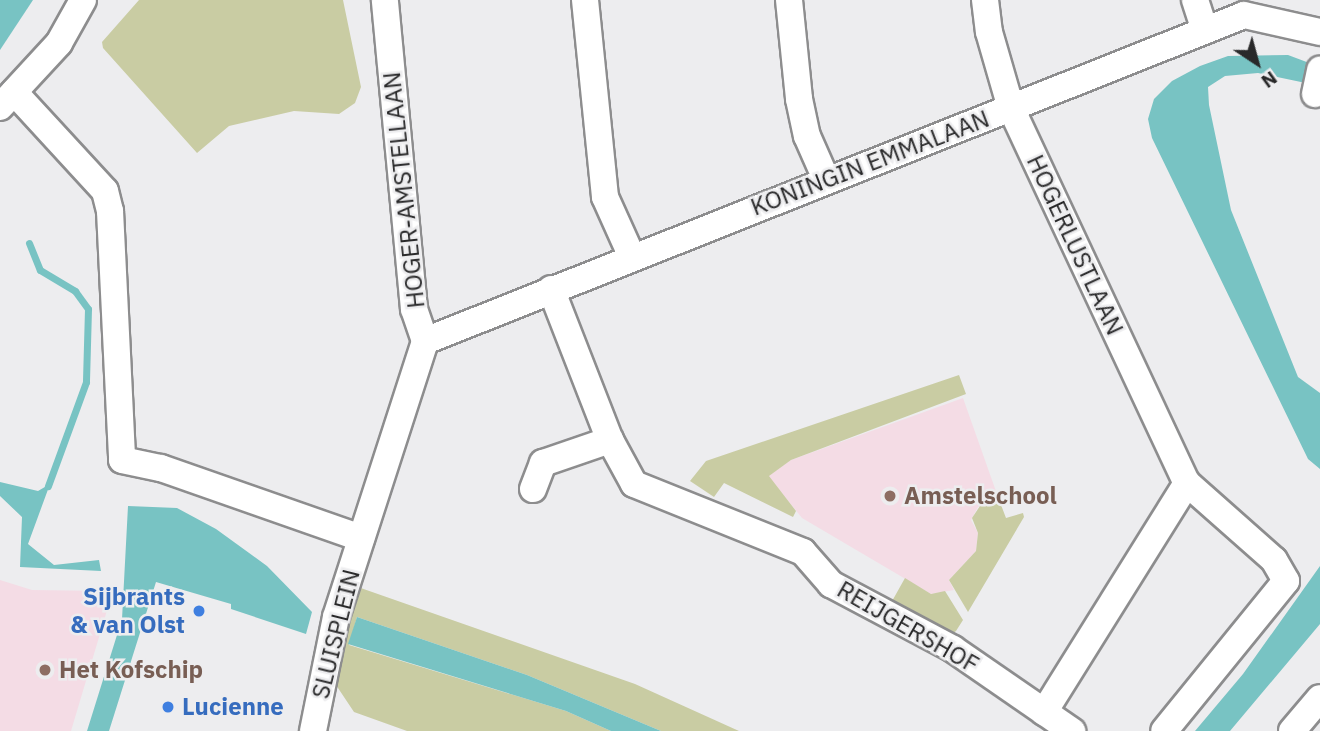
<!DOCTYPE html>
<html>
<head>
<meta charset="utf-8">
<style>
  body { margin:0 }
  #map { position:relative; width:1320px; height:731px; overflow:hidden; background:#ededef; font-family:"IBM Plex Sans",sans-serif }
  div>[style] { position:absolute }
  .education>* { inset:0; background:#f4dce5 }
  .green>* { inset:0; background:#c9cca3 }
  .water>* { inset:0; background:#78c3c3 }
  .stream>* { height:7px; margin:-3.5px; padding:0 3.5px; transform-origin:3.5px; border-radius:3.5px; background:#78c3c3 }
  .roads { filter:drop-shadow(2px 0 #8d8d8e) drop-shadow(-2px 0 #8d8d8e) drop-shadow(0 2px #8d8d8e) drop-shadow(0 -2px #8d8d8e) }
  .minor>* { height:26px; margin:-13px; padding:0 13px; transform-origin:13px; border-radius:13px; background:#fff }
  .dots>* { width:19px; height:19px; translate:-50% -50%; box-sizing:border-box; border:4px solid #ededef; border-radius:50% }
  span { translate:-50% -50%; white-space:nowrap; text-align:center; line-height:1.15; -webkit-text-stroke:5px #ededef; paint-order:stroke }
  .street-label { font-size:24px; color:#29292a }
  .education-label { font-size:24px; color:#785e54; font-weight:700 }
  .left { translate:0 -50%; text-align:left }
  .shop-label { font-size:24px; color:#366cbe; font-weight:700 }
  .right { translate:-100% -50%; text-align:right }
  .north { position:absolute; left:1222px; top:28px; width:70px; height:70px; -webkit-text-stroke:5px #ededef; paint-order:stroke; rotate:144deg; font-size:19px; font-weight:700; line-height:28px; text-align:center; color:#29292a }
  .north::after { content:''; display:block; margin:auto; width:24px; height:32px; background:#29292a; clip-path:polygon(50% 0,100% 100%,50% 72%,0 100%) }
</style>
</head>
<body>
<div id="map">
  <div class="education">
    <div style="clip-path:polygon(963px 398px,998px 497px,978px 507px,971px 520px,978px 533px,976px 551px,949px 580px,954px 590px,931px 594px,802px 518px,768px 476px,791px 460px)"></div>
    <div style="clip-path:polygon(0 580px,32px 590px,105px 591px,111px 597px,71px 731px,0 731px)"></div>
  </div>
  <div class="green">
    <div style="clip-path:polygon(139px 0,343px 0,361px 87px,355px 103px,339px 114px,294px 111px,229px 126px,197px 153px,103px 48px,102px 42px)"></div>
    <div style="clip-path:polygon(959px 375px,966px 394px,791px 460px,769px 476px,796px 511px,793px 517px,724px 483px,714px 497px,690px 481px,706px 461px)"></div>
    <div style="clip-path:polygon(998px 497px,1006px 518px,1023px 513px,1024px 517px,968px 612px,949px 580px,976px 551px,978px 533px,972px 518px,980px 506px)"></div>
    <div style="clip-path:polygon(905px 578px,931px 594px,945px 591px,963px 620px,956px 631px,952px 634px,891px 603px)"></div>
    <div style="clip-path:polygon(355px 586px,635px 684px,739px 731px,661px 731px,527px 675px,357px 617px,349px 645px,566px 711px,611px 731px,407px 731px,354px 712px,332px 679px)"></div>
  </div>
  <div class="water">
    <div style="clip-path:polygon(0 0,33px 0,0 50px)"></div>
    <div style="clip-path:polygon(1288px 55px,1320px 67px,1320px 86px,1258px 73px,1225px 76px,1208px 87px,1209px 105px,1231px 210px,1298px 377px,1320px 393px,1320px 469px,1308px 459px,1152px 138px,1148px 119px,1154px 99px,1172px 81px,1200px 66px,1228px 56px)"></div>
    <div style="clip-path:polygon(0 482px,38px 491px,50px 484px,28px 544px,54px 565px,99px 560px,101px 571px,20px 567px,22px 517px,0 496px)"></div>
    <div style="clip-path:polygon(128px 506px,177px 508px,216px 529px,267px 566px,312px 612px,306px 634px,231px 609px,231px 604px,156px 582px,109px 731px,87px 731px,122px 619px)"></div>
    <div style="clip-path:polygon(1320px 566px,1320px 624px,1230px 731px,1195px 731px,1243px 674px)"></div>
    <div style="clip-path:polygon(357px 617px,527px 675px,661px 731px,611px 731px,566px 711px,348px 644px)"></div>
  </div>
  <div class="stream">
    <div style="left:29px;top:243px;width:29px;rotate:68deg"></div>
    <div style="left:40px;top:270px;width:41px;rotate:31deg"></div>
    <div style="left:75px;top:291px;width:22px;rotate:54deg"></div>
    <div style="left:88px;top:309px;width:73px;rotate:91.6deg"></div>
    <div style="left:86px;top:382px;width:111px;rotate:110.1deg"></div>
  </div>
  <div class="roads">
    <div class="minor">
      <div style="left:585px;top:0;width:198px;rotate:84.2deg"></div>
      <div style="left:605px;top:197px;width:66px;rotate:65.8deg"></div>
      <div style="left:789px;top:0;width:100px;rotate:84.2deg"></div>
      <div style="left:799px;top:99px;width:38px;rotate:78deg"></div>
      <div style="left:807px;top:136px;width:47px;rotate:66.2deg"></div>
      <div style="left:985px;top:0;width:32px;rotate:83deg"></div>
      <div style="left:989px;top:32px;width:79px;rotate:73.9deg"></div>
      <div style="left:1011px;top:108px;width:414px;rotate:64.9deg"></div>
      <div style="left:1187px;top:483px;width:116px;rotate:41.5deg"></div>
      <div style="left:1274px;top:560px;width:24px;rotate:60deg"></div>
      <div style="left:1286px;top:581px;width:193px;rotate:129.1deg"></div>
      <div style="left:1195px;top:0;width:32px;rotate:72deg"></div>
      <div style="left:14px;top:92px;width:134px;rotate:47.4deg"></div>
      <div style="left:105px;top:191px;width:21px;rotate:76deg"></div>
      <div style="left:110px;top:211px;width:249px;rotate:87.2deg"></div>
      <div style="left:122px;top:460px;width:40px;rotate:12deg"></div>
      <div style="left:161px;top:468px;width:212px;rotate:19.3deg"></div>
      <div style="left:1315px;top:94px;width:25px;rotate:-78deg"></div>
      <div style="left:0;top:107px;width:87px;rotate:-47.3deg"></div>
      <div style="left:59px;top:43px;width:49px;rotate:-60.8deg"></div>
      <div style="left:551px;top:289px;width:162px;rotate:68.7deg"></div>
      <div style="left:610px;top:440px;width:50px;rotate:61.4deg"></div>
      <div style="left:634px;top:484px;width:182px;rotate:21.9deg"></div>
      <div style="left:803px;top:552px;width:43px;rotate:48.8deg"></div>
      <div style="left:831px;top:584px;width:138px;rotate:28deg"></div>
      <div style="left:953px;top:649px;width:145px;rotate:34.6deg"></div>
      <div style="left:425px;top:341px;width:881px;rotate:-21.7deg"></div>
      <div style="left:1244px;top:15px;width:78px;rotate:12.6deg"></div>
      <div style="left:533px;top:489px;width:28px;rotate:-69deg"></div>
      <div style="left:543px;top:463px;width:71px;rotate:-18.9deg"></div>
      <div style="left:1044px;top:712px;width:270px;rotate:-58deg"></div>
      <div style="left:313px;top:731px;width:116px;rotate:-78.6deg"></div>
      <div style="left:336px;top:617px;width:290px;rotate:-72.1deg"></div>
      <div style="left:425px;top:341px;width:34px;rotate:-109deg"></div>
      <div style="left:414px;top:309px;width:310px;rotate:-95.4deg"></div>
      <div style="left:1292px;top:731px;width:43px;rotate:-49.7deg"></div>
    </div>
  </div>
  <div class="dots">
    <div style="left:890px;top:496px;background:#8d6e63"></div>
    <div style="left:199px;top:611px;background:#3f7fe0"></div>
    <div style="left:45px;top:670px;background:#8d6e63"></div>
    <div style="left:168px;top:707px;background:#3f7fe0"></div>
  </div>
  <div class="street-label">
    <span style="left:870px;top:163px;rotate:-21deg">KONINGIN EMMALAAN</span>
    <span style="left:404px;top:190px;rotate:-96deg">HOGER-AMSTELLAAN</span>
    <span style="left:1075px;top:245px;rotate:65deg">HOGERLUSTLAAN</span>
    <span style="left:908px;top:627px;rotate:30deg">REIJGERSHOF</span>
    <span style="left:336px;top:634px;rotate:-76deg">SLUISPLEIN</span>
  </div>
  <div class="education-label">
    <span class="left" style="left:904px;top:496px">Amstelschool</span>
    <span class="left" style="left:59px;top:670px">Het Kofschip</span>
  </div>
  <div class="shop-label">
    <span class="right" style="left:185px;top:611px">Sijbrants<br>&amp; van Olst</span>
    <span class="left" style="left:182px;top:707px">Lucienne</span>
  </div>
  <div class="north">N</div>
</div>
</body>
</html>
